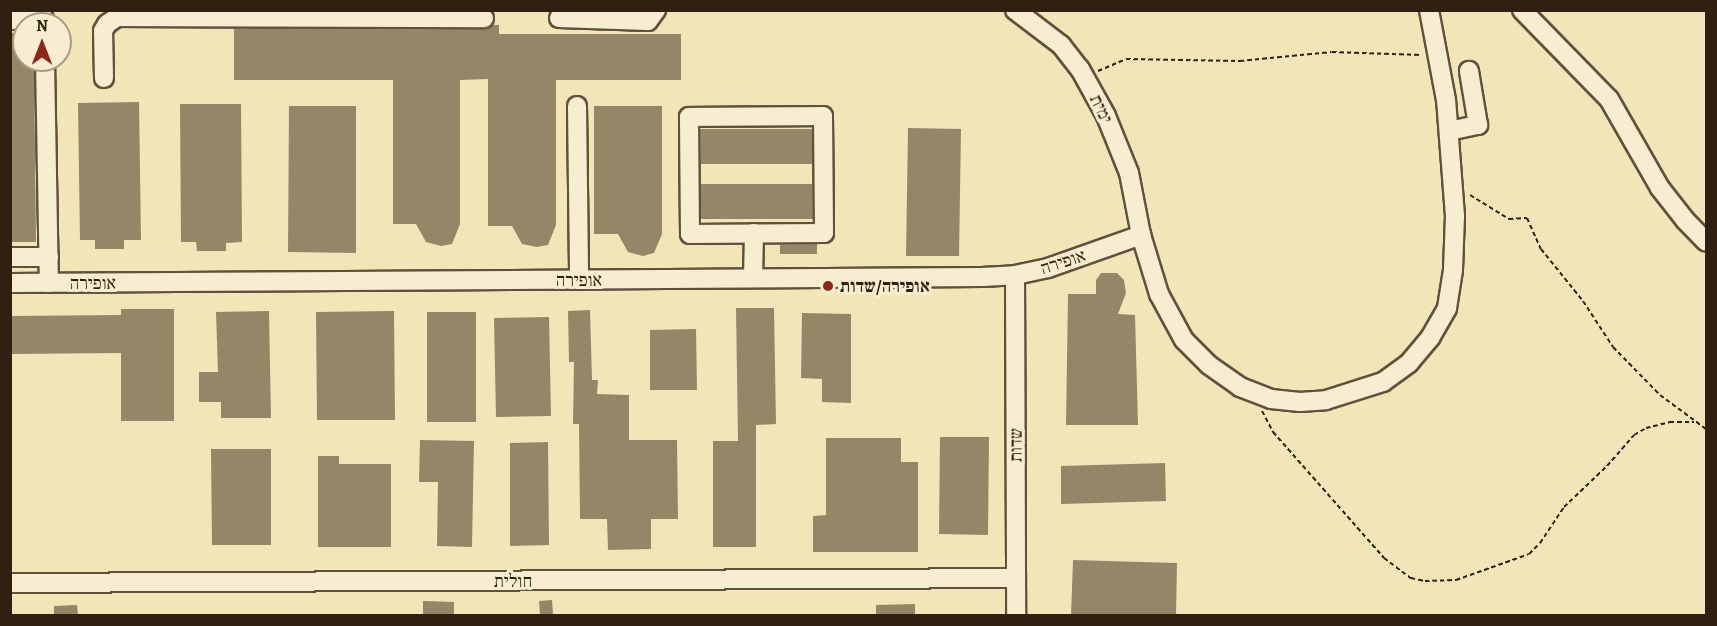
<!DOCTYPE html>
<html>
<head>
<meta charset="utf-8">
<style>
  body { margin:0 }
  #map { position:relative; width:1717px; height:626px; overflow:hidden; background:#f2e5b8; font-family:Alegreya,"Frank Ruhl Libre",serif }
  div>[style] { position:absolute }
  .building>* { inset:0; background:#958668 }
  .path>* { height:2px; margin-top:-1px; transform-origin:0; background:repeating-linear-gradient(90deg,#312012 0 4.5px,transparent 0 7.5px) }
  .roads { filter:drop-shadow(2px 0 #61513c) drop-shadow(-2px 0 #61513c) drop-shadow(0 2px #61513c) drop-shadow(0 -2px #61513c) }
  .minor>* { height:18px; margin:-9px; padding:0 9px; transform-origin:9px; border-radius:9px; background:#f7eed1 }
  .dots>* { width:16px; height:16px; translate:-50% -50%; box-sizing:border-box; border:3px solid #f7eed1; border-radius:50% }
  span { translate:-50% -50%; white-space:nowrap; text-align:center; line-height:1.15; -webkit-text-stroke:6px #f7eed1; paint-order:stroke }
  .street-label { font-size:18px; color:#312012 }
  .poi-label { font-size:18px; color:#312012; font-weight:700 }
  .left { translate:0 -50%; text-align:left }
  .frame { position:absolute; inset:0; border:12px solid #312012; pointer-events:none }
  .north { position:absolute; left:12px; top:12px; width:60px; height:60px; box-sizing:border-box; background:#f7eed1; border:2px solid #a89c85; border-radius:50%; rotate:0deg; font-size:16px; font-weight:700; line-height:24px; text-align:center; color:#312012 }
  .north::after { content:''; display:block; margin:auto; width:21px; height:27px; background:#8f2418; clip-path:polygon(50% 0,100% 100%,50% 72%,0 100%) }
</style>
</head>
<body>
<div id="map">
  <div class="building">
    <div style="clip-path:polygon(492px 25px,499px 25px,499px 34px,681px 34px,681px 80px,556px 80px,556px 225px,548px 245px,537px 247px,522px 244px,512px 226px,488px 226px,488px 79px,460px 80px,460px 224px,452px 244px,441px 246px,426px 242px,416px 224px,393px 224px,393px 80px,234px 80px,234px 29px,484px 29px)"></div>
    <div style="clip-path:polygon(10px 33px,24px 33px,24px 60px,34px 60px,36px 242px,10px 242px)"></div>
    <div style="clip-path:polygon(139px 102px,141px 240px,124px 240px,124px 249px,95px 249px,95px 240px,80px 240px,78px 103px)"></div>
    <div style="clip-path:polygon(180px 104px,241px 104px,242px 242px,226px 243px,226px 251px,197px 251px,196px 242px,181px 242px)"></div>
    <div style="clip-path:polygon(289px 106px,356px 106px,356px 253px,288px 252px)"></div>
    <div style="clip-path:polygon(594px 106px,662px 106px,662px 234px,654px 253px,643px 256px,628px 252px,618px 234px,594px 234px)"></div>
    <div style="clip-path:polygon(908px 128px,961px 129px,959px 256px,906px 256px)"></div>
    <div style="clip-path:polygon(700px 129px,812px 129px,812px 164px,701px 164px)"></div>
    <div style="clip-path:polygon(701px 184px,812px 184px,813px 219px,701px 219px)"></div>
    <div style="clip-path:polygon(817px 244px,817px 254px,780px 254px,780px 245px)"></div>
    <div style="clip-path:polygon(1101px 273px,1117px 273px,1124px 280px,1126px 293px,1118px 314px,1135px 315px,1138px 425px,1066px 425px,1068px 294px,1096px 294px,1096px 280px)"></div>
    <div style="clip-path:polygon(736px 308px,774px 308px,776px 424px,756px 425px,756px 547px,713px 547px,713px 441px,738px 441px)"></div>
    <div style="clip-path:polygon(121px 309px,174px 309px,174px 421px,121px 421px,121px 353px,10px 354px,10px 316px,121px 315px)"></div>
    <div style="clip-path:polygon(590px 310px,592px 380px,598px 380px,597px 394px,629px 395px,629px 440px,677px 440px,678px 519px,651px 519px,651px 549px,608px 550px,607px 519px,580px 519px,579px 424px,573px 424px,574px 362px,569px 362px,568px 311px)"></div>
    <div style="clip-path:polygon(269px 311px,271px 418px,221px 418px,221px 402px,199px 402px,199px 372px,218px 372px,216px 312px)"></div>
    <div style="clip-path:polygon(394px 311px,395px 420px,317px 420px,316px 312px)"></div>
    <div style="clip-path:polygon(427px 312px,476px 312px,476px 422px,427px 422px)"></div>
    <div style="clip-path:polygon(802px 313px,851px 314px,851px 403px,822px 402px,822px 379px,801px 378px)"></div>
    <div style="clip-path:polygon(549px 317px,551px 416px,496px 417px,494px 318px)"></div>
    <div style="clip-path:polygon(696px 329px,697px 390px,650px 390px,650px 330px)"></div>
    <div style="clip-path:polygon(940px 437px,989px 437px,988px 535px,939px 534px)"></div>
    <div style="clip-path:polygon(826px 438px,901px 438px,901px 462px,918px 462px,918px 552px,813px 552px,813px 516px,826px 515px)"></div>
    <div style="clip-path:polygon(420px 440px,474px 441px,472px 547px,437px 546px,438px 482px,419px 482px)"></div>
    <div style="clip-path:polygon(548px 442px,549px 545px,510px 546px,510px 443px)"></div>
    <div style="clip-path:polygon(211px 449px,271px 449px,271px 545px,212px 545px)"></div>
    <div style="clip-path:polygon(318px 456px,339px 456px,339px 464px,391px 464px,391px 547px,318px 547px)"></div>
    <div style="clip-path:polygon(1165px 463px,1166px 501px,1061px 504px,1061px 466px)"></div>
    <div style="clip-path:polygon(1073px 560px,1177px 563px,1176px 615px,1071px 615px)"></div>
    <div style="clip-path:polygon(552px 600px,553px 615px,540px 615px,539px 601px)"></div>
    <div style="clip-path:polygon(423px 601px,454px 602px,454px 615px,423px 615px)"></div>
    <div style="clip-path:polygon(915px 604px,915px 615px,876px 615px,876px 605px)"></div>
    <div style="clip-path:polygon(77px 605px,78px 615px,54px 615px,54px 606px)"></div>
  </div>
  <div class="path">
    <div style="left:1098px;top:71px;width:30px;rotate:-23deg"></div>
    <div style="left:1126px;top:59px;width:114px;rotate:1deg"></div>
    <div style="left:1240px;top:61px;width:92px;rotate:-5.6deg"></div>
    <div style="left:1332px;top:52px;width:90px;rotate:1.9deg"></div>
    <div style="left:1470px;top:195px;width:46px;rotate:31.6deg"></div>
    <div style="left:1509px;top:219px;width:18px;rotate:-3deg"></div>
    <div style="left:1527px;top:218px;width:34px;rotate:66deg"></div>
    <div style="left:1541px;top:249px;width:67px;rotate:51.1deg"></div>
    <div style="left:1583px;top:301px;width:55px;rotate:56.9deg"></div>
    <div style="left:1613px;top:347px;width:67px;rotate:45.6deg"></div>
    <div style="left:1660px;top:395px;width:57px;rotate:36.5deg"></div>
    <div style="left:1262px;top:411px;width:24px;rotate:62deg"></div>
    <div style="left:1273px;top:432px;width:168px;rotate:48.6deg"></div>
    <div style="left:1384px;top:558px;width:34px;rotate:37deg"></div>
    <div style="left:1411px;top:578px;width:14px;rotate:12deg"></div>
    <div style="left:1425px;top:581px;width:31px;rotate:-2deg"></div>
    <div style="left:1456px;top:580px;width:77px;rotate:-19.6deg"></div>
    <div style="left:1529px;top:554px;width:16px;rotate:-45deg"></div>
    <div style="left:1540px;top:543px;width:43px;rotate:-56.3deg"></div>
    <div style="left:1564px;top:507px;width:59px;rotate:-43.6deg"></div>
    <div style="left:1607px;top:466px;width:41px;rotate:-48.9deg"></div>
    <div style="left:1634px;top:435px;width:14px;rotate:-30deg"></div>
    <div style="left:1646px;top:428px;width:25px;rotate:-14deg"></div>
    <div style="left:1670px;top:422px;width:24px"></div>
  </div>
  <div class="roads">
    <div class="minor">
      <div style="left:1015px;top:10px;width:58px;rotate:37.3deg"></div>
      <div style="left:1061px;top:45px;width:31px;rotate:52deg"></div>
      <div style="left:1080px;top:69px;width:54px;rotate:61deg"></div>
      <div style="left:1106px;top:116px;width:61px;rotate:68deg"></div>
      <div style="left:1129px;top:173px;width:63px;rotate:79deg"></div>
      <div style="left:1141px;top:235px;width:62px;rotate:73deg"></div>
      <div style="left:1159px;top:294px;width:52px;rotate:61.5deg"></div>
      <div style="left:1184px;top:340px;width:35px;rotate:45deg"></div>
      <div style="left:1209px;top:365px;width:38px;rotate:35deg"></div>
      <div style="left:1240px;top:387px;width:33px;rotate:21deg"></div>
      <div style="left:1271px;top:399px;width:29px;rotate:6deg"></div>
      <div style="left:1300px;top:402px;width:26px;rotate:-4deg"></div>
      <div style="left:1326px;top:400px;width:60px;rotate:-17.5deg"></div>
      <div style="left:1383px;top:382px;width:32px;rotate:-36deg"></div>
      <div style="left:1409px;top:363px;width:33px;rotate:-50deg"></div>
      <div style="left:1430px;top:338px;width:34px;rotate:-60deg"></div>
      <div style="left:1447px;top:308px;width:38px;rotate:-81deg"></div>
      <div style="left:1453px;top:270px;width:54px;rotate:-87.9deg"></div>
      <div style="left:1455px;top:216px;width:116px;rotate:-94.4deg"></div>
      <div style="left:1446px;top:100px;width:92px;rotate:-100.7deg"></div>
      <div style="left:1522px;top:10px;width:124px;rotate:45.7deg"></div>
      <div style="left:1609px;top:99px;width:103px;rotate:60.2deg"></div>
      <div style="left:1660px;top:188px;width:41px;rotate:52deg"></div>
      <div style="left:1685px;top:220px;width:30px;rotate:46deg"></div>
      <div style="left:559px;top:18px;width:89px;rotate:1.9deg"></div>
      <div style="left:648px;top:21px;width:14px;rotate:-54deg"></div>
      <div style="left:10px;top:20px;width:34px;rotate:-2deg"></div>
      <div style="left:44px;top:19px;width:5px;rotate:90deg"></div>
      <div style="left:45px;top:60px;width:223px;rotate:89deg"></div>
      <div style="left:104px;top:78px;width:47px;rotate:-91.2deg"></div>
      <div style="left:103px;top:31px;width:8px;rotate:-60deg"></div>
      <div style="left:107px;top:24px;width:12px;rotate:-35deg"></div>
      <div style="left:117px;top:17px;width:367px;rotate:0.2deg"></div>
      <div style="left:577px;top:106px;width:174px;rotate:89.3deg"></div>
      <div style="left:823px;top:116px;width:117px;rotate:89.5deg"></div>
      <div style="left:824px;top:233px;width:134px;rotate:179.6deg"></div>
      <div style="left:690px;top:234px;width:117px;rotate:-90.5deg"></div>
      <div style="left:689px;top:117px;width:134px;rotate:-0.4deg"></div>
      <div style="left:1449px;top:131px;width:30px;rotate:-12deg"></div>
      <div style="left:1478px;top:125px;width:55px;rotate:-99.5deg"></div>
      <div style="left:10px;top:257px;width:39px"></div>
      <div style="left:1015px;top:275px;width:341px;rotate:89.8deg"></div>
      <div style="left:753px;top:278px;width:45px;rotate:-88.7deg"></div>
      <div style="left:10px;top:283px;width:972px;rotate:-0.35deg"></div>
      <div style="left:982px;top:277px;width:33px;rotate:-3deg"></div>
      <div style="left:1015px;top:275px;width:34px;rotate:-12deg"></div>
      <div style="left:1048px;top:268px;width:99px;rotate:-19.5deg"></div>
      <div style="left:10px;top:583px;width:1006px;rotate:-0.28deg"></div>
    </div>
  </div>
  <div class="dots">
    <div style="left:828px;top:286px;background:#8f2418"></div>
  </div>
  <div class="street-label">
    <span style="left:1101px;top:109px;rotate:64deg">ימית</span>
    <span style="left:1063px;top:262px;rotate:-18deg">אופירה</span>
    <span style="left:579px;top:280px">אופירה</span>
    <span style="left:93px;top:283px">אופירה</span>
    <span style="left:1016px;top:445px;rotate:-90deg">שדות</span>
    <span style="left:513px;top:581px">חולית</span>
  </div>
  <div class="poi-label">
    <span class="left" style="left:840px;top:286px">אופירה/שדות</span>
  </div>
  <div class="frame"></div>
  <div class="north">N</div>
</div>
</body>
</html>
